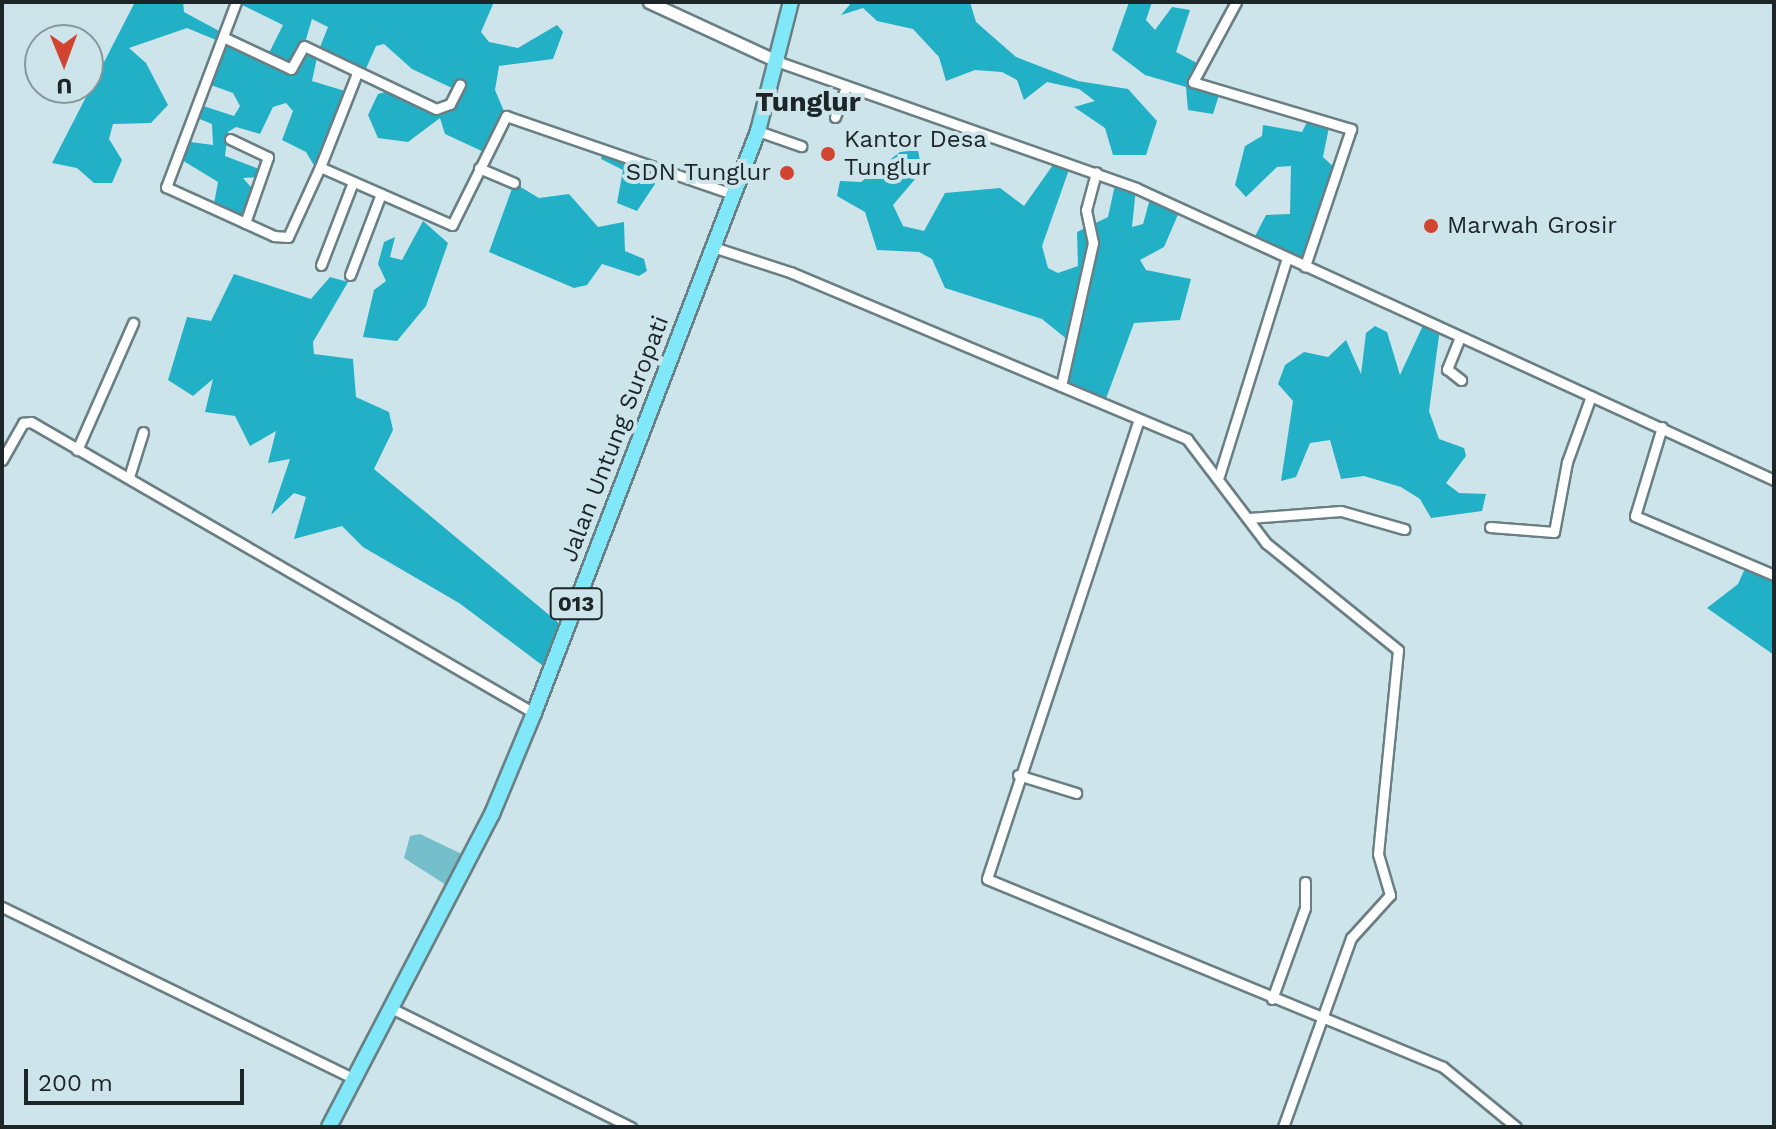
<!DOCTYPE html>
<html>
<head>
<meta charset="utf-8">
<style>
  body { margin:0 }
  #map { position:relative; width:1776px; height:1129px; overflow:hidden; background:#cde5ea; font-family:"Work Sans",sans-serif }
  div>[style] { position:absolute }
  .green>* { inset:0; background:#75becc }
  .forest>* { inset:0; background:#21b0c6 }
  .roads { filter:drop-shadow(2px 0 #697f84) drop-shadow(-2px 0 #697f84) drop-shadow(0 2px #697f84) drop-shadow(0 -2px #697f84) }
  .minor>* { height:9px; margin:-4.5px; padding:0 4.5px; transform-origin:4.5px; border-radius:4.5px; background:#fff }
  .tertiary>* { height:11px; margin:-5.5px; padding:0 5.5px; transform-origin:5.5px; border-radius:5.5px; background:#fff }
  .primary>* { height:14px; margin:-7px; padding:0 7px; transform-origin:7px; border-radius:7px; background:#80e8f8 }
  .dots>* { width:22px; height:22px; translate:-50% -50%; box-sizing:border-box; border:4px solid #cde5ea; border-radius:50% }
  span { translate:-50% -50%; white-space:nowrap; text-align:center; line-height:1.15; -webkit-text-stroke:8px #cde5ea; paint-order:stroke }
  .shield-label span { padding:2px 6px; background:#cde5ea; border:2px solid; border-radius:6px; -webkit-text-stroke-width:0 }
  .shield-label { font-size:22px; color:#1c2527; font-weight:700 }
  .poi-label { font-size:24px; color:#1c2527 }
  .left { translate:0 -50%; text-align:left }
  .right { translate:-100% -50%; text-align:right }
  .street-label { font-size:24px; color:#1c2527 }
  .quarter-label { font-size:28px; color:#1c2527; font-weight:700 }
  .frame { position:absolute; inset:0; border:4px solid #1c2527; pointer-events:none }
  .north { position:absolute; left:24px; top:24px; width:80px; height:80px; box-sizing:border-box; background:#cde5ea; border:2px solid #86989c; border-radius:50%; rotate:179deg; font-size:22px; font-weight:700; line-height:32px; text-align:center; color:#1c2527 }
  .north::after { content:''; display:block; margin:auto; width:28px; height:36px; background:#d14530; clip-path:polygon(50% 0,100% 100%,50% 72%,0 100%) }
  .scale { position:absolute; left:24px; top:1069px; width:220px; height:36px; box-sizing:border-box; border:4px solid #1c2527; border-top:0; padding-left:10px; font-size:24px; line-height:28px; white-space:nowrap; color:#1c2527; -webkit-text-stroke:6px #cde5ea; paint-order:stroke }
</style>
</head>
<body>
<div id="map">
  <div class="green">
    <div style="clip-path:polygon(420px 834px,470px 858px,454px 890px,404px 858px,410px 836px)"></div>
  </div>
  <div class="forest">
    <div style="clip-path:polygon(evenodd,135px 2px,183px 2px,184px 12px,267px 57px,283px 25px,236px 2px,494px 2px,481px 32px,489px 42px,518px 48px,557px 25px,563px 32px,553px 59px,499px 66px,495px 90px,506px 116px,486px 153px,445px 134px,440px 118px,408px 142px,378px 138px,368px 115px,378px 94px,390px 91px,444px 107px,454px 89px,412px 69px,384px 44px,376px 46px,365px 71px,318px 53px,312px 81px,345px 91px,318px 172px,306px 152px,282px 140px,293px 111px,286px 103px,273px 107px,260px 134px,236px 127px,228px 132px,225px 156px,259px 169px,261px 177px,243px 178px,256px 193px,245px 223px,213px 209px,218px 182px,177px 157px,183px 141px,213px 145px,212px 124px,192px 116px,197px 104px,234px 116px,240px 106px,233px 93px,205px 83px,221px 42px,187px 28px,129px 48px,146px 63px,168px 105px,151px 123px,113px 124px,109px 139px,122px 160px,112px 183px,94px 183px,77px 168px,52px 163px,135px 2px,312px 19px,328px 27px,318px 52px,304px 46px,312px 19px)"></div>
    <div style="clip-path:polygon(852px 2px,970px 2px,976px 22px,1016px 57px,1078px 81px,1128px 89px,1157px 121px,1146px 155px,1113px 155px,1105px 128px,1074px 107px,1095px 101px,1079px 89px,1047px 82px,1024px 100px,1017px 80px,1002px 72px,975px 70px,946px 81px,939px 57px,913px 29px,877px 21px,863px 8px,841px 15px)"></div>
    <div style="clip-path:polygon(1129px 2px,1152px 2px,1146px 20px,1155px 30px,1172px 7px,1190px 10px,1176px 52px,1197px 63px,1193px 82px,1220px 92px,1213px 114px,1188px 110px,1186px 87px,1145px 75px,1112px 50px)"></div>
    <div style="clip-path:polygon(1310px 116px,1330px 122px,1323px 157px,1339px 172px,1305px 266px,1252px 242px,1266px 215px,1290px 214px,1291px 166px,1277px 167px,1246px 197px,1235px 185px,1245px 146px,1262px 136px,1263px 125px,1302px 132px)"></div>
    <div style="clip-path:polygon(605px 145px,649px 160px,655px 184px,637px 211px,617px 203px,623px 170px,601px 159px)"></div>
    <div style="clip-path:polygon(918px 150px,922px 171px,893px 205px,903px 226px,924px 231px,945px 193px,1000px 188px,1024px 206px,1055px 162px,1071px 164px,1042px 246px,1048px 268px,1058px 273px,1078px 266px,1077px 232px,1108px 217px,1116px 180px,1136px 188px,1132px 227px,1143px 224px,1151px 195px,1180px 210px,1164px 247px,1140px 260px,1146px 270px,1191px 279px,1180px 320px,1134px 323px,1104px 404px,1061px 386px,1068px 340px,1042px 319px,945px 288px,932px 259px,919px 252px,877px 250px,865px 212px,837px 196px,840px 181px,861px 182px,900px 152px)"></div>
    <div style="clip-path:polygon(514px 183px,539px 198px,569px 194px,598px 227px,624px 222px,625px 251px,644px 259px,647px 271px,639px 276px,602px 264px,587px 285px,574px 288px,489px 252px)"></div>
    <div style="clip-path:polygon(423px 221px,448px 243px,426px 306px,397px 341px,363px 337px,374px 290px,386px 281px,378px 264px,384px 242px,395px 237px,390px 257px,402px 260px)"></div>
    <div style="clip-path:polygon(234px 274px,311px 299px,330px 277px,348px 282px,313px 342px,314px 354px,353px 359px,356px 397px,389px 412px,393px 430px,374px 469px,566px 629px,550px 671px,459px 603px,363px 547px,342px 526px,294px 539px,306px 497px,294px 493px,271px 515px,290px 459px,268px 463px,276px 431px,250px 446px,235px 416px,205px 412px,213px 379px,193px 396px,168px 380px,187px 317px,211px 321px)"></div>
    <div style="clip-path:polygon(1425px 321px,1440px 328px,1429px 411px,1439px 439px,1464px 448px,1466px 456px,1446px 483px,1459px 493px,1486px 494px,1482px 511px,1431px 518px,1420px 499px,1401px 487px,1364px 476px,1341px 479px,1330px 440px,1310px 443px,1296px 477px,1281px 481px,1293px 401px,1278px 384px,1285px 365px,1304px 352px,1328px 357px,1346px 340px,1361px 374px,1366px 333px,1375px 326px,1387px 332px,1400px 375px)"></div>
    <div style="clip-path:polygon(1747px 564px,1774px 575px,1774px 655px,1707px 608px,1738px 584px)"></div>
  </div>
  <div class="roads">
    <div class="minor">
      <div style="left:236px;top:2px;width:198px;rotate:110.7deg"></div>
      <div style="left:166px;top:187px;width:119px;rotate:24.4deg"></div>
      <div style="left:274px;top:236px;width:14px;rotate:4deg"></div>
      <div style="left:288px;top:237px;width:77px;rotate:-65.4deg"></div>
      <div style="left:320px;top:167px;width:144px;rotate:23.7deg"></div>
      <div style="left:452px;top:225px;width:122px;rotate:-63.6deg"></div>
      <div style="left:506px;top:116px;width:242px;rotate:19deg"></div>
      <div style="left:1236px;top:2px;width:91px;rotate:118.3deg"></div>
      <div style="left:1193px;top:82px;width:165px;rotate:16.6deg"></div>
      <div style="left:1351px;top:129px;width:145px;rotate:108.6deg"></div>
      <div style="left:223px;top:37px;width:75px;rotate:25.2deg"></div>
      <div style="left:291px;top:69px;width:26px;rotate:-61deg"></div>
      <div style="left:304px;top:46px;width:146px;rotate:25.5deg"></div>
      <div style="left:436px;top:109px;width:15px;rotate:-20deg"></div>
      <div style="left:450px;top:104px;width:22px;rotate:-63deg"></div>
      <div style="left:779px;top:62px;width:379px;rotate:19.4deg"></div>
      <div style="left:1136px;top:188px;width:702px;rotate:24.59deg"></div>
      <div style="left:835px;top:117px;width:32px;rotate:-70deg"></div>
      <div style="left:758px;top:131px;width:46px;rotate:19.2deg"></div>
      <div style="left:230px;top:139px;width:42px;rotate:25.3deg"></div>
      <div style="left:268px;top:157px;width:70px;rotate:109.2deg"></div>
      <div style="left:320px;top:167px;width:101px;rotate:-68.5deg"></div>
      <div style="left:479px;top:168px;width:38px;rotate:23deg"></div>
      <div style="left:713px;top:247px;width:81px;rotate:18deg"></div>
      <div style="left:790px;top:272px;width:431px;rotate:22.8deg"></div>
      <div style="left:1187px;top:439px;width:131px;rotate:52.8deg"></div>
      <div style="left:1266px;top:543px;width:170px;rotate:39deg"></div>
      <div style="left:1398px;top:650px;width:205px;rotate:95.6deg"></div>
      <div style="left:1378px;top:854px;width:43px;rotate:73.7deg"></div>
      <div style="left:1390px;top:895px;width:58px;rotate:132.2deg"></div>
      <div style="left:1351px;top:938px;width:201px;rotate:109.8deg"></div>
      <div style="left:321px;top:265px;width:89px;rotate:-68.9deg"></div>
      <div style="left:350px;top:275px;width:87px;rotate:-69.1deg"></div>
      <div style="left:1460px;top:337px;width:35px;rotate:112deg"></div>
      <div style="left:1447px;top:369px;width:18px;rotate:38deg"></div>
      <div style="left:1061px;top:386px;width:147px;rotate:-77.4deg"></div>
      <div style="left:1093px;top:243px;width:34px;rotate:-102deg"></div>
      <div style="left:1086px;top:210px;width:39px;rotate:-75deg"></div>
      <div style="left:1139px;top:419px;width:484px;rotate:108.3deg"></div>
      <div style="left:987px;top:879px;width:493px;rotate:22.4deg"></div>
      <div style="left:1443px;top:1067px;width:94px;rotate:39.4deg"></div>
      <div style="left:1662px;top:427px;width:93px;rotate:106.9deg"></div>
      <div style="left:1635px;top:516px;width:151px;rotate:23deg"></div>
      <div style="left:77px;top:450px;width:139px;rotate:-66.2deg"></div>
      <div style="left:2px;top:460px;width:43px;rotate:-60.4deg"></div>
      <div style="left:23px;top:423px;width:8px;rotate:-7deg"></div>
      <div style="left:31px;top:422px;width:581px;rotate:30.05deg"></div>
      <div style="left:1219px;top:476px;width:228px;rotate:-72.7deg"></div>
      <div style="left:129px;top:477px;width:47px;rotate:-72.7deg"></div>
      <div style="left:1249px;top:518px;width:92px;rotate:-4.4deg"></div>
      <div style="left:1341px;top:511px;width:66px;rotate:15.9deg"></div>
      <div style="left:1490px;top:527px;width:64px;rotate:4.5deg"></div>
      <div style="left:1554px;top:532px;width:71px;rotate:-79.5deg"></div>
      <div style="left:1567px;top:462px;width:70px;rotate:-70deg"></div>
      <div style="left:1018px;top:775px;width:61px;rotate:17.2deg"></div>
      <div style="left:2px;top:907px;width:393px;rotate:26deg"></div>
      <div style="left:1272px;top:999px;width:97px;rotate:-70.1deg"></div>
      <div style="left:1305px;top:908px;width:26px;rotate:-90deg"></div>
      <div style="left:391px;top:1008px;width:268px;rotate:26.4deg"></div>
    </div>
    <div class="tertiary">
      <div style="left:649px;top:2px;width:143px;rotate:24.8deg"></div>
    </div>
    <div class="primary">
      <div style="left:329px;top:1127px;width:353px;rotate:-62.5deg"></div>
      <div style="left:492px;top:814px;width:109px;rotate:-67.4deg"></div>
      <div style="left:534px;top:713px;width:624px;rotate:-68.95deg"></div>
      <div style="left:758px;top:131px;width:133px;rotate:-75.7deg"></div>
    </div>
  </div>
  <div class="dots">
    <div style="left:828px;top:154px;background:#d14530"></div>
    <div style="left:787px;top:173px;background:#d14530"></div>
    <div style="left:1431px;top:226px;background:#d14530"></div>
  </div>
  <div class="shield-label">
    <span style="left:576px;top:604px">013</span>
  </div>
  <div class="poi-label">
    <span class="left" style="left:844px;top:154px">Kantor Desa<br>Tunglur</span>
    <span class="right" style="left:771px;top:173px">SDN Tunglur</span>
    <span class="left" style="left:1447px;top:226px">Marwah Grosir</span>
  </div>
  <div class="street-label">
    <span style="left:615px;top:439px;rotate:-69deg">Jalan Untung Suropati</span>
  </div>
  <div class="quarter-label">
    <span style="left:808px;top:102px">Tunglur</span>
  </div>
  <div class="frame"></div>
  <div class="north">U</div>
  <div class="scale">200 m</div>
</div>
</body>
</html>
